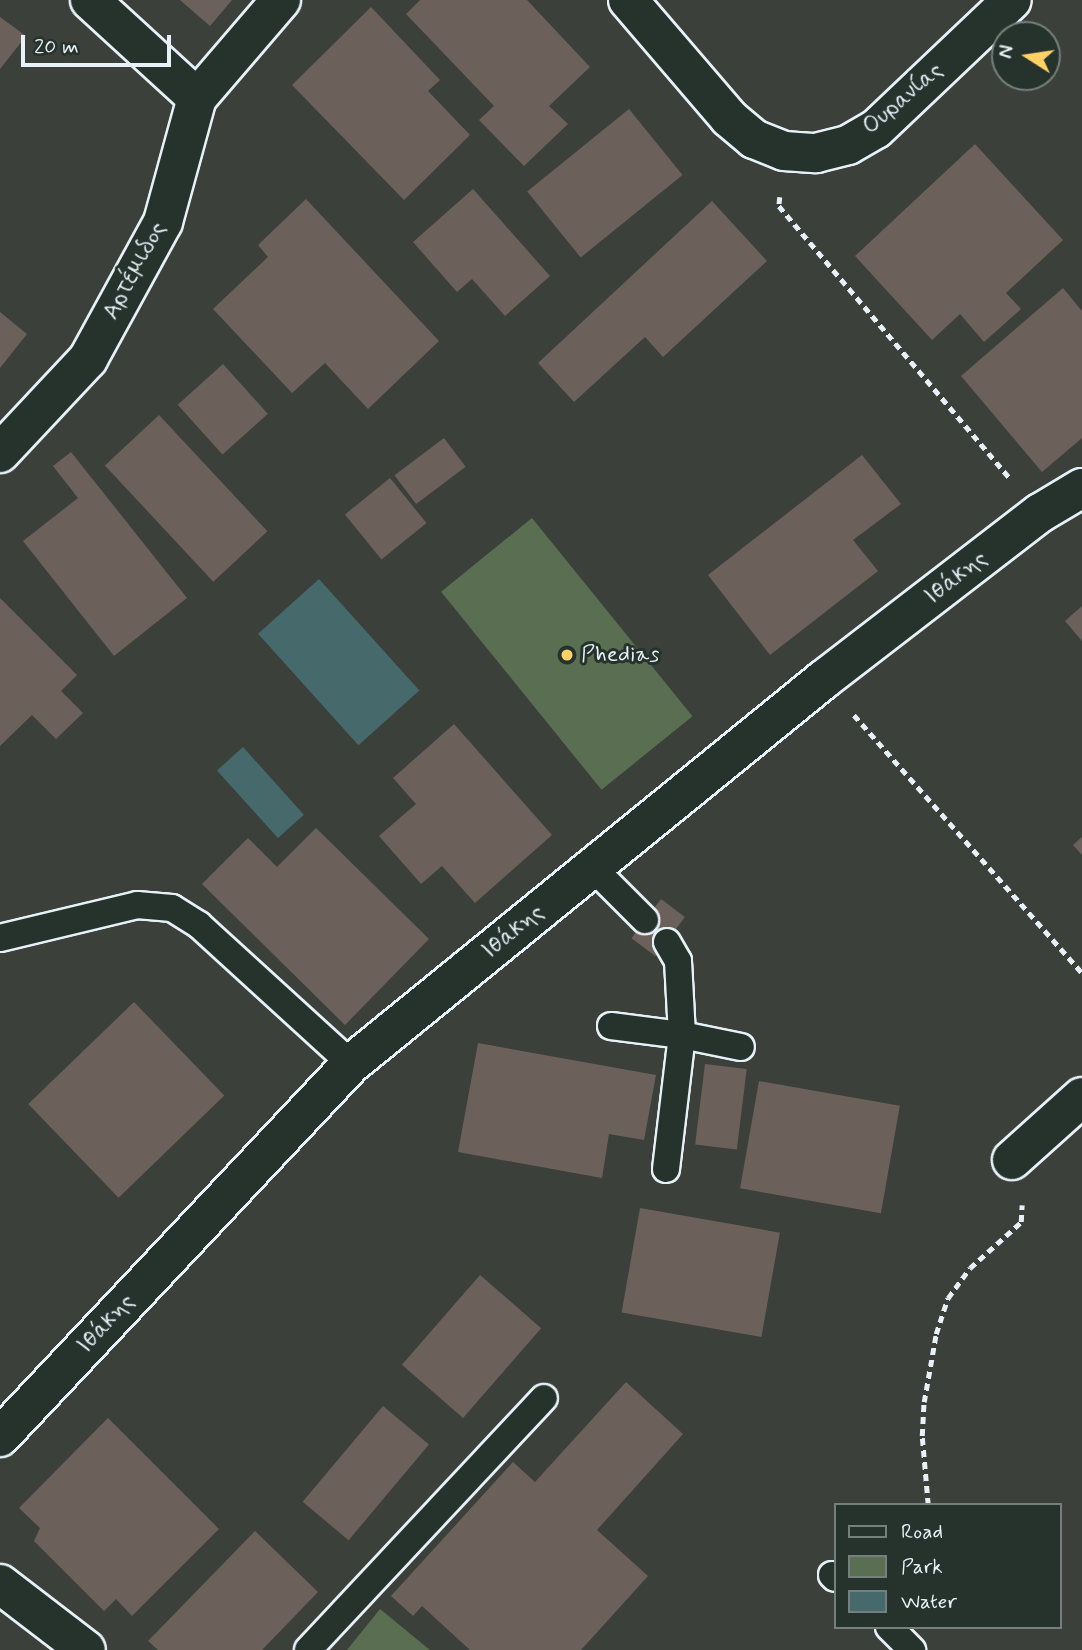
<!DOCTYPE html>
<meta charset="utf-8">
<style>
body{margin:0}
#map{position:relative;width:1082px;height:1650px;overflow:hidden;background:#3b403a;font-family:Mynerve,sans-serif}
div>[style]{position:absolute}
.green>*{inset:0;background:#5a6f52;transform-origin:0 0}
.water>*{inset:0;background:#46696c;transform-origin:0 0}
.building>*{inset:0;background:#6c605a;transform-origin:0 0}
.path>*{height:4.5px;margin-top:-2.25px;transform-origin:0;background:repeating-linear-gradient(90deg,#e8f1f8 0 7px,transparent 0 12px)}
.roads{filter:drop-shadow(2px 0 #e8f1f8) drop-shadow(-2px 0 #e8f1f8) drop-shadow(0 2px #e8f1f8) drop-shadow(0 -2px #e8f1f8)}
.lane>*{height:26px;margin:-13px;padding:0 13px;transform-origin:13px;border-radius:13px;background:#26332d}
.street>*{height:38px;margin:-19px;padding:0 19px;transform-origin:19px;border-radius:19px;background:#26332d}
.dots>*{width:19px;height:19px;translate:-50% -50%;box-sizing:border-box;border:4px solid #26332d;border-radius:50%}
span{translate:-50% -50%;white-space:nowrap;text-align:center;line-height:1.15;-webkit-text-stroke:6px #26332d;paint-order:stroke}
.street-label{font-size:23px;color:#e8f1f8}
.poi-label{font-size:23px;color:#e8f1f8}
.left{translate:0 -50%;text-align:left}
.legend{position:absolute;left:834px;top:1503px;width:228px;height:126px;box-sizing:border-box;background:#26332d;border:2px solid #747f7e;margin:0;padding:9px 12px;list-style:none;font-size:21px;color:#e8f1f8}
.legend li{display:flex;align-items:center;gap:14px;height:35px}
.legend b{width:35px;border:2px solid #747f7e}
.north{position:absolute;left:991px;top:21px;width:70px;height:70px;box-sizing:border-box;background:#26332d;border:2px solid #747f7e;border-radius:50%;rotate:282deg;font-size:19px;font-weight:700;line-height:28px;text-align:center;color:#e8f1f8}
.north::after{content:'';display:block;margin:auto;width:24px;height:32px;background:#ffd166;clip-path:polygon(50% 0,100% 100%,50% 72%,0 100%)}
.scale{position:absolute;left:21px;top:35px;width:150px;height:32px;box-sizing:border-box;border:4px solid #e8f1f8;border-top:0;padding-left:9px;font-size:21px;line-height:24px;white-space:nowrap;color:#e8f1f8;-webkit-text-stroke:5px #26332d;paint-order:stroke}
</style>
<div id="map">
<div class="green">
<div style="left:532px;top:518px;width:255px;height:117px;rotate:51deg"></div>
<div style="clip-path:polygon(380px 1609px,430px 1650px,347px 1650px)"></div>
</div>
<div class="water">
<div style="left:319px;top:579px;width:150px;height:82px;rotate:48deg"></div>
<div style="left:243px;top:747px;width:91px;height:35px;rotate:48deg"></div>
</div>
<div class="building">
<div style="clip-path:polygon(180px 0,232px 0,210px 26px)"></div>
<div style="clip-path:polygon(420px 0,527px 0,590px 67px,549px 106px,568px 124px,524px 166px,479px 120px,494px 106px,406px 14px)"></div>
<div style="clip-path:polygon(371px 7px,440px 80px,428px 91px,470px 135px,404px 200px,292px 85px)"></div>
<div style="clip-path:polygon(0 17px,26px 36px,0 69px)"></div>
<div style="left:629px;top:109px;width:85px;height:131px;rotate:51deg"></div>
<div style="clip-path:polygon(975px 144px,1063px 240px,1006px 293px,1021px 309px,984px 342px,960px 314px,932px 340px,855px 256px)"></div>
<div style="clip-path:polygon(473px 189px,550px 276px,505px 316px,472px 279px,457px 292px,413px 242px)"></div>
<div style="clip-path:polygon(306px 199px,439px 341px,368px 409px,325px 363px,292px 393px,213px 309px,268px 257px,258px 245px)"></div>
<div style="clip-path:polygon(712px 201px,767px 261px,663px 357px,645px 337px,574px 402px,538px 363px)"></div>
<div style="clip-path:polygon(1063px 288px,1082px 311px,1082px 438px,1042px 472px,961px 376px)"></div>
<div style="clip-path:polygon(0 312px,27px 334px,0 368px)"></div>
<div style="left:223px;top:364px;width:67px;height:61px;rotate:48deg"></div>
<div style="left:159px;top:415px;width:159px;height:74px;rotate:47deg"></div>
<div style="left:444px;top:438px;width:36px;height:62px;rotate:53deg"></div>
<div style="clip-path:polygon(71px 452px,187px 598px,114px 656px,23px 541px,78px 498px,53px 466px)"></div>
<div style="clip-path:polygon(862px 455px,901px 504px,853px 540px,878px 571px,770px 655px,708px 575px)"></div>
<div style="left:390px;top:478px;width:58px;height:58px;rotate:51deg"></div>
<div style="clip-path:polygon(0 598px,77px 675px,61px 691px,83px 713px,56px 739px,32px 715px,0 746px)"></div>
<div style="clip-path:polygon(1082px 606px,1082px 641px,1065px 621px)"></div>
<div style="clip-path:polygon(454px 724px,552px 835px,475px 903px,442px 866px,421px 884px,379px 836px,416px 804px,393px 778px)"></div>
<div style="clip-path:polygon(316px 828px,429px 939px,345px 1025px,202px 884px,248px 838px,277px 867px)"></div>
<div style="clip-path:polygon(1082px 837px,1082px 855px,1073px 845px)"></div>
<div style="left:661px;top:899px;width:30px;height:49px;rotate:37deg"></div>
<div style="left:134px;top:1002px;width:130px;height:147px;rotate:46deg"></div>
<div style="clip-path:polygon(478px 1043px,656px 1075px,644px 1140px,609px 1134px,602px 1178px,458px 1152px)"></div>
<div style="left:705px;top:1064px;width:42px;height:81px;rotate:7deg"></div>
<div style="left:759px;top:1081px;width:143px;height:109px;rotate:10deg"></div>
<div style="left:640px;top:1208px;width:142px;height:106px;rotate:10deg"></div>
<div style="left:480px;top:1275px;width:81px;height:119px;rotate:41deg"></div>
<div style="clip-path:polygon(626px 1382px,683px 1434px,597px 1530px,648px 1576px,581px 1650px,470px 1650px,422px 1606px,413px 1616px,391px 1596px,513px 1462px,535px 1482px)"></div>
<div style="left:383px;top:1406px;width:60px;height:125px;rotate:40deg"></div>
<div style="clip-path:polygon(108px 1418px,219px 1529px,132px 1616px,116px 1599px,104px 1611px,34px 1541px,40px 1528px,19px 1508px)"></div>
<div style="clip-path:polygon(255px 1531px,318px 1592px,262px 1650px,158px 1650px,148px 1641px)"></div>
</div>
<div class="path">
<div style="left:780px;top:197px;width:9px;rotate:96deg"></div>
<div style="left:779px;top:206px;width:357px;rotate:49.7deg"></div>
<div style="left:854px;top:715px;width:344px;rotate:48.5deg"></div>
<div style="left:928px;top:1505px;width:69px;rotate:-95deg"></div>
<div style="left:922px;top:1436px;width:34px;rotate:-87deg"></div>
<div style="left:924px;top:1402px;width:69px;rotate:-80deg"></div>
<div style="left:936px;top:1334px;width:38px;rotate:-72deg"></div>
<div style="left:948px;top:1298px;width:37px;rotate:-54deg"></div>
<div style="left:970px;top:1268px;width:69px;rotate:-42deg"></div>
<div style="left:1021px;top:1222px;width:17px;rotate:-87deg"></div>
</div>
<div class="roads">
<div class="lane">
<div style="left:592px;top:867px;width:75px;rotate:45deg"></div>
<div style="left:0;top:938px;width:141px;rotate:-13.5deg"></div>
<div style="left:137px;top:905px;width:35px;rotate:5deg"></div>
<div style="left:172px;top:908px;width:32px;rotate:32deg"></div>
<div style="left:199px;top:925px;width:206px;rotate:42.4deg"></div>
<div style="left:611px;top:1026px;width:72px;rotate:7.2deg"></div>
<div style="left:682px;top:1035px;width:60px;rotate:11.5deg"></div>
<div style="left:666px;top:1169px;width:135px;rotate:-83.2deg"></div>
<div style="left:682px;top:1035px;width:74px;rotate:-93.1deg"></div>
<div style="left:678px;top:961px;width:22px;rotate:-120deg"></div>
<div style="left:832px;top:1575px;width:4px;rotate:45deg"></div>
<div style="left:889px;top:1627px;width:33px;rotate:45deg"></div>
<div style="left:308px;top:1650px;width:345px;rotate:-46.9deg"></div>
</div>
<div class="street">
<div style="left:90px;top:0;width:145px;rotate:42.5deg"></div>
<div style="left:628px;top:0;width:155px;rotate:49.4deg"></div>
<div style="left:729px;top:118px;width:33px;rotate:40deg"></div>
<div style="left:754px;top:139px;width:32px;rotate:22deg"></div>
<div style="left:784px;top:151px;width:32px;rotate:4deg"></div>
<div style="left:816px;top:153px;width:33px;rotate:-14deg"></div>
<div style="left:848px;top:145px;width:32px;rotate:-30deg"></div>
<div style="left:876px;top:129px;width:187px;rotate:-43.5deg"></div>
<div style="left:0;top:453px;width:129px;rotate:-46.9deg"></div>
<div style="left:88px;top:359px;width:156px;rotate:-61.3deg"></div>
<div style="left:163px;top:222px;width:129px;rotate:-74.7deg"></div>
<div style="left:197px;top:98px;width:129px;rotate:-49.4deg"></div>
<div style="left:1012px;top:1160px;width:94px;rotate:-42deg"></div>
<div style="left:0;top:1437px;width:512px;rotate:-46.74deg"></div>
<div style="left:351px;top:1064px;width:608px;rotate:-39.13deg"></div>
<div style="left:823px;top:680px;width:274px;rotate:-37.6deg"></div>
<div style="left:1040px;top:513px;width:49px;rotate:-30.8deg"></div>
<div style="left:0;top:1584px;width:108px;rotate:37.5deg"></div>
</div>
</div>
<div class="dots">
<div style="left:567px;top:655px;background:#ffd166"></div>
</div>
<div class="street-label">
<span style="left:903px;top:99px;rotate:-41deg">Ουρανίας</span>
<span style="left:135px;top:271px;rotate:-62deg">Αρτέμιδος</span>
<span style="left:956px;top:578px;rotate:-38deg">Ιθάκης</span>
<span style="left:513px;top:932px;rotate:-39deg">Ιθάκης</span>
<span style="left:106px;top:1324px;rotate:-47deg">Ιθάκης</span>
</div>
<div class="poi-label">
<span class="left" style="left:581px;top:655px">Phedias</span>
</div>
<ul class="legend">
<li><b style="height:9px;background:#26332d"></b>Road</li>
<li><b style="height:19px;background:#5a6f52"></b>Park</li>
<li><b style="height:19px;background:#46696c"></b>Water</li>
</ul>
<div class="north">N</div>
<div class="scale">20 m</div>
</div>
